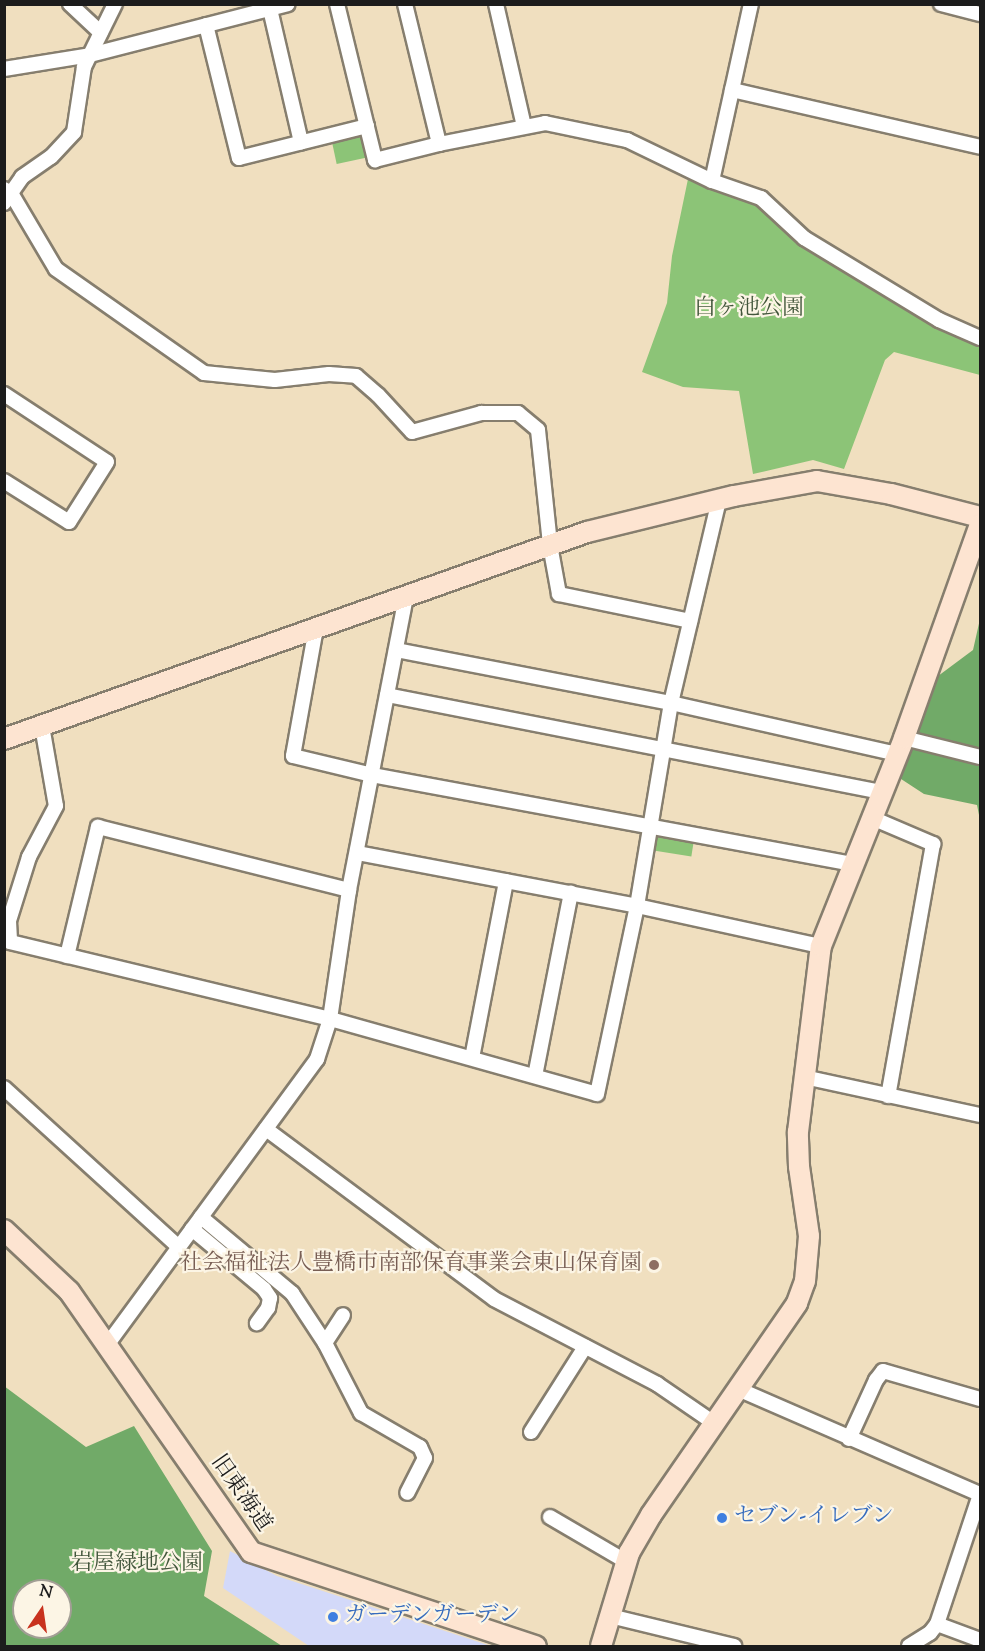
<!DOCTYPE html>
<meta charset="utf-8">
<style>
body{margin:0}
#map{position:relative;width:985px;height:1651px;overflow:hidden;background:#f0dfbf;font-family:"Sorts Mill Goudy","Noto Serif JP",serif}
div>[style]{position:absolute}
.built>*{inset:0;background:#d3d9f9}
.green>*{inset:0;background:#8cc477;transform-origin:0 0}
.forest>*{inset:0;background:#71aa68}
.roads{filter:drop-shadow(2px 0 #867e6e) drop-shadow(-2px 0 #867e6e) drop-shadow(0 2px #867e6e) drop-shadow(0 -2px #867e6e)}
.street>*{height:14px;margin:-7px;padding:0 7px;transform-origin:7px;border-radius:7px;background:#fff}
.secondary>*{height:20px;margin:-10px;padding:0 10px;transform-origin:10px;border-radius:10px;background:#fde4d1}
.dots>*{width:16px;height:16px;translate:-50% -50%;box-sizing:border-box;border:3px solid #fcf5e5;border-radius:50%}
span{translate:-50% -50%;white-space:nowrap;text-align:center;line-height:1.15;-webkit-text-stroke:4.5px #fcf5e5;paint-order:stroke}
.park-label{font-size:22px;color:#43573c}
.education-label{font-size:22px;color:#785e54}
.right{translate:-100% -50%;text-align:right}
.street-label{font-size:22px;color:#1c1c1c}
.shop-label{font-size:22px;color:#366cbe}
.left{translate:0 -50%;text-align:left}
.frame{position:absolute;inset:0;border:6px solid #1c1c1c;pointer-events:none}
.north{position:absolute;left:12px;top:1579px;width:60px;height:60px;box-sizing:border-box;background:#fcf5e5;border:2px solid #a29e95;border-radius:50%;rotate:13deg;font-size:16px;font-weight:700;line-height:24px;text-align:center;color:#1c1c1c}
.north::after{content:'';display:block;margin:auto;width:21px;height:27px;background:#c8321e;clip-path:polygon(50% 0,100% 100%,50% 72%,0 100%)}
</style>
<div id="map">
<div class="built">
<div style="clip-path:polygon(230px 1551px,277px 1576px,491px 1646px,309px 1646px,223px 1588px)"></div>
</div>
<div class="green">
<div style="left:362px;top:134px;width:24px;height:31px;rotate:78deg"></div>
<div style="clip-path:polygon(688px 179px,759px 206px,797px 244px,922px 320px,980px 347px,980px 375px,894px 352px,885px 360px,844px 469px,813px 460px,753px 474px,739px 391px,683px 387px,642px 372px,667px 303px,672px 256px)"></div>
<div style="left:652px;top:830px;width:43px;height:20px;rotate:9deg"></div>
</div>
<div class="forest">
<div style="clip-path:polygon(980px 619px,980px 820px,977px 805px,924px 794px,898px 777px,930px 682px,973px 650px)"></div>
<div style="clip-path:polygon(evenodd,4px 1386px,86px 1447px,134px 1426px,212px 1551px,204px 1596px,282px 1646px,5px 1646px,4px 1386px,24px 1591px,60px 1591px,60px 1627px,24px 1627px,24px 1591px)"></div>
</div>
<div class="roads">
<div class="street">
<div style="left:70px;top:4px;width:42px;rotate:43.1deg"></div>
<div style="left:337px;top:4px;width:161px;rotate:76.3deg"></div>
<div style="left:375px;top:160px;width:66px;rotate:-14deg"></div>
<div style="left:439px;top:144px;width:108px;rotate:-11.2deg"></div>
<div style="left:545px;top:123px;width:84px;rotate:11.7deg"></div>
<div style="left:627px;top:140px;width:94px;rotate:25.8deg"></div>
<div style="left:712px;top:181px;width:52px;rotate:19.1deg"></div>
<div style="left:761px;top:198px;width:59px;rotate:42.9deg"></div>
<div style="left:804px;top:238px;width:158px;rotate:31.3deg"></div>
<div style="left:939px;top:320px;width:45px;rotate:23.7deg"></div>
<div style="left:405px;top:4px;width:144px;rotate:76.3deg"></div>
<div style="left:496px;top:4px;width:125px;rotate:77.1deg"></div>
<div style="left:941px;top:4px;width:40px;rotate:14.4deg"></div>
<div style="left:270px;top:9px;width:137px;rotate:76.9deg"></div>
<div style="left:206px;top:25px;width:137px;rotate:76.1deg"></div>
<div style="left:239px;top:158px;width:132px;rotate:-14deg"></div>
<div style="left:4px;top:69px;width:87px;rotate:-9.2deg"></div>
<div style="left:90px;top:55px;width:204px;rotate:-14.4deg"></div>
<div style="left:732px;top:90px;width:254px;rotate:12.9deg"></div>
<div style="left:712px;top:181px;width:181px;rotate:-77.6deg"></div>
<div style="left:4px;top:189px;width:8px;rotate:30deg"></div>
<div style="left:11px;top:193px;width:88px;rotate:59.4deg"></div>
<div style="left:56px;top:269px;width:181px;rotate:35.1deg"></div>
<div style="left:204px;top:373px;width:71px;rotate:5.6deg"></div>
<div style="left:275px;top:380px;width:54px;rotate:-6.3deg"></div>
<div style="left:329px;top:374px;width:27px;rotate:4deg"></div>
<div style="left:356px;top:376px;width:29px;rotate:41deg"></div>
<div style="left:378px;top:395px;width:50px;rotate:47.4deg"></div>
<div style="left:412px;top:432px;width:72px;rotate:-15.4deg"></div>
<div style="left:481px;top:413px;width:37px"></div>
<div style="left:518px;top:413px;width:26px;rotate:40deg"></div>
<div style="left:538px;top:430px;width:116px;rotate:84deg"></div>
<div style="left:550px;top:545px;width:50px;rotate:79.6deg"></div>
<div style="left:559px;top:594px;width:134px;rotate:11.6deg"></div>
<div style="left:4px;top:203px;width:32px;rotate:-55deg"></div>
<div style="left:22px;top:177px;width:35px;rotate:-35deg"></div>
<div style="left:51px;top:157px;width:34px;rotate:-47deg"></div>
<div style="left:74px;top:132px;width:66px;rotate:-81.3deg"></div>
<div style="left:84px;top:67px;width:70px;rotate:-63.8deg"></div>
<div style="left:4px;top:394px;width:123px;rotate:33.4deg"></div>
<div style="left:107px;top:462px;width:71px;rotate:122.3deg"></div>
<div style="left:69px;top:522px;width:77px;rotate:-147.8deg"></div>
<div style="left:316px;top:628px;width:130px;rotate:100.2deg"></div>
<div style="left:293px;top:756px;width:81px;rotate:13.5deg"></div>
<div style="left:372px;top:775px;width:488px;rotate:10.5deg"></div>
<div style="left:396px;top:650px;width:280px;rotate:10.9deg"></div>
<div style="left:671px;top:703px;width:232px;rotate:12.7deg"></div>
<div style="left:387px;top:695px;width:503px;rotate:11.11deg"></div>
<div style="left:42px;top:726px;width:81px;rotate:80.1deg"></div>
<div style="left:56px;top:806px;width:58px;rotate:117.9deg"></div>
<div style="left:29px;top:857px;width:67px;rotate:107.4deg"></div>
<div style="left:9px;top:921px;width:21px;rotate:87deg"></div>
<div style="left:10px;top:942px;width:329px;rotate:13.5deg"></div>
<div style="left:330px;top:1019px;width:277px;rotate:15.7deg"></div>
<div style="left:597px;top:1094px;width:192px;rotate:-78deg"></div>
<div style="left:637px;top:906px;width:206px;rotate:-80.5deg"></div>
<div style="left:671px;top:703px;width:209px;rotate:-76.7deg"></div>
<div style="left:904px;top:738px;width:78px;rotate:14deg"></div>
<div style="left:870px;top:817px;width:69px;rotate:23.2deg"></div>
<div style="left:933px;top:844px;width:256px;rotate:100.1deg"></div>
<div style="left:357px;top:853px;width:285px;rotate:10.7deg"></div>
<div style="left:637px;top:906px;width:188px;rotate:12.3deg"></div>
<div style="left:67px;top:956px;width:133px;rotate:-76.5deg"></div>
<div style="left:98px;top:827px;width:259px;rotate:14.1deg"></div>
<div style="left:472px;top:1058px;width:180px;rotate:-79.1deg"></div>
<div style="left:535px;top:1076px;width:187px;rotate:-78.9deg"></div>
<div style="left:804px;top:1077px;width:180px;rotate:12.2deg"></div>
<div style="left:4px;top:1088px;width:236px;rotate:42.3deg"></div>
<div style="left:266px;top:1129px;width:284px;rotate:36.7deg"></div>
<div style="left:494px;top:1299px;width:184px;rotate:27.5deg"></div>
<div style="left:657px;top:1384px;width:69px;rotate:34.4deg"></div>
<div style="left:201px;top:1217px;width:119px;rotate:39.9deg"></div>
<div style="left:292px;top:1293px;width:60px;rotate:56.6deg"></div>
<div style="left:325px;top:1343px;width:79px;rotate:62.8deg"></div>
<div style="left:361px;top:1413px;width:68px;rotate:30deg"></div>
<div style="left:420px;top:1447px;width:12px;rotate:66deg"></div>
<div style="left:425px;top:1458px;width:39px;rotate:117deg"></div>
<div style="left:192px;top:1229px;width:94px;rotate:39.8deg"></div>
<div style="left:264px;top:1289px;width:11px;rotate:56deg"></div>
<div style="left:270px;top:1298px;width:10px;rotate:101deg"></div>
<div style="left:268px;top:1308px;width:19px;rotate:126deg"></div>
<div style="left:325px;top:1343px;width:33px;rotate:-57deg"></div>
<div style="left:107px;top:1345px;width:355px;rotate:-53.7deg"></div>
<div style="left:317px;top:1059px;width:42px;rotate:-72deg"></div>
<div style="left:330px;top:1019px;width:130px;rotate:-81.6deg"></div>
<div style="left:349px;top:890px;width:299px;rotate:-79deg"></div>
<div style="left:738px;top:1389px;width:264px;rotate:23.5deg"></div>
<div style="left:531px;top:1432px;width:101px;rotate:-57.6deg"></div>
<div style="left:849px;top:1439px;width:65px;rotate:-65.4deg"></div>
<div style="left:876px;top:1380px;width:11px;rotate:-52deg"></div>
<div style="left:883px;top:1371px;width:101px;rotate:16.1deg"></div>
<div style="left:550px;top:1517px;width:89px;rotate:30.3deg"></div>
<div style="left:610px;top:1616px;width:128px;rotate:13.6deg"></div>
<div style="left:937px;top:1624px;width:46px;rotate:20.4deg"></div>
<div style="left:909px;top:1646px;width:25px;rotate:-32deg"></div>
<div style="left:930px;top:1633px;width:11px;rotate:-52deg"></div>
<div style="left:937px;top:1624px;width:136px;rotate:-71.6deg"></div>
</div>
<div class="secondary">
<div style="left:4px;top:739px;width:619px;rotate:-19.55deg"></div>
<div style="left:587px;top:532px;width:151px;rotate:-13.8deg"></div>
<div style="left:734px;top:496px;width:84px;rotate:-10.2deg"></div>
<div style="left:817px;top:481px;width:75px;rotate:10deg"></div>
<div style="left:891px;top:494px;width:92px;rotate:14.5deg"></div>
<div style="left:4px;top:1230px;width:89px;rotate:43.2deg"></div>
<div style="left:69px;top:1291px;width:318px;rotate:55.1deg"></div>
<div style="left:251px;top:1552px;width:300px;rotate:18.3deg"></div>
<div style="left:601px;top:1646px;width:97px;rotate:-73.2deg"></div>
<div style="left:629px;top:1553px;width:44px;rotate:-59.9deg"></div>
<div style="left:651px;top:1515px;width:257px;rotate:-55.4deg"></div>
<div style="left:797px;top:1303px;width:23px;rotate:-70deg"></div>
<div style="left:805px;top:1281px;width:45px;rotate:-84.9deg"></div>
<div style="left:809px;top:1236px;width:70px;rotate:-98.2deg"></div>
<div style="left:799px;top:1167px;width:35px;rotate:-92deg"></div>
<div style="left:798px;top:1132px;width:187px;rotate:-83deg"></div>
<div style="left:821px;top:946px;width:224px;rotate:-68.2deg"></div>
<div style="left:904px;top:738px;width:226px;rotate:-70.4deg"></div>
</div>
</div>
<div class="dots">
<div style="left:654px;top:1265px;background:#8d6e63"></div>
<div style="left:722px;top:1518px;background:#3f7fe0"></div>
<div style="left:333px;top:1617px;background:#3f7fe0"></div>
</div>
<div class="park-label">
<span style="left:749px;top:310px">白ヶ池公園</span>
<span style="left:137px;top:1565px">岩屋緑地公園</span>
</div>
<div class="education-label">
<span class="right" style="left:642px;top:1265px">社会福祉法人豊橋市南部保育事業会東山保育園</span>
</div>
<div class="street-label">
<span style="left:240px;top:1494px;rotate:55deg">旧東海道</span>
</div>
<div class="shop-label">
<span class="left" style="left:734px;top:1518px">セブン-イレブン</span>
<span class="left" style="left:345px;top:1617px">ガーデンガーデン</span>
</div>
<div class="frame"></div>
<div class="north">N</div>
</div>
